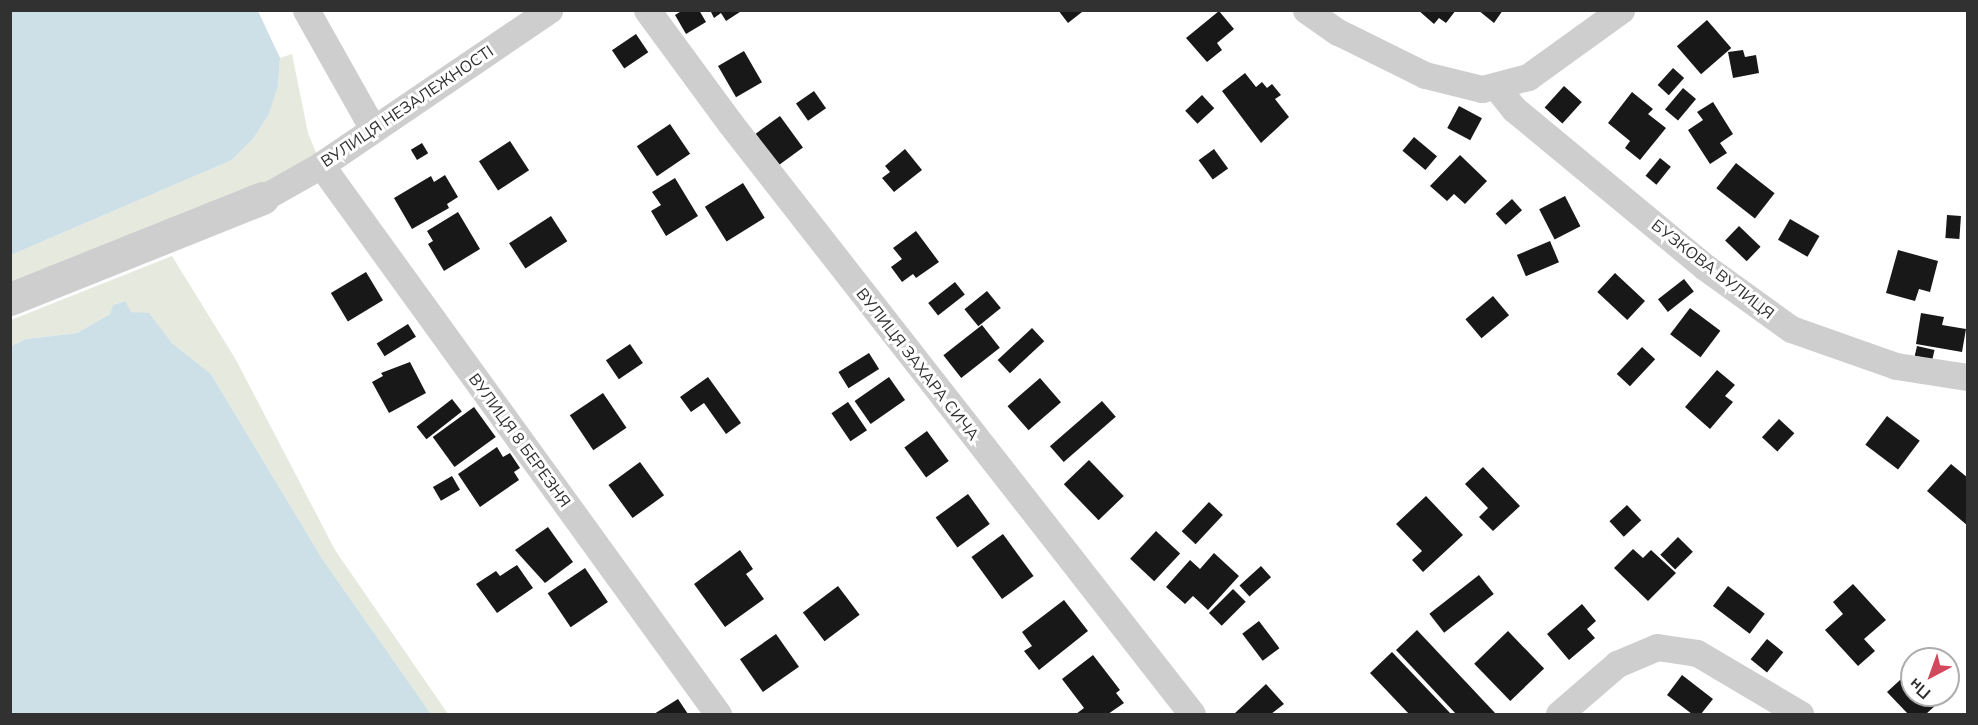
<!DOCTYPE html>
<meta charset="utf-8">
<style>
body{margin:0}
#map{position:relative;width:1978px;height:725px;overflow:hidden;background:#fff;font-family:Mulish,sans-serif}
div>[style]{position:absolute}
.green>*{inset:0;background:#e5e9de}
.water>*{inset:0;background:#cde0e7}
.building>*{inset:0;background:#181818;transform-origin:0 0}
.minor>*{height:27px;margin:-13.5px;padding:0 13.5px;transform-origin:13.5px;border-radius:13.5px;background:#cecece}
.tertiary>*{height:33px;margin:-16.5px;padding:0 16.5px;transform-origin:16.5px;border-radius:16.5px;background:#cecece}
span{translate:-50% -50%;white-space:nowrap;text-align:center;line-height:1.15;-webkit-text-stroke:6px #fff;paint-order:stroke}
.street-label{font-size:16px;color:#313131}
.frame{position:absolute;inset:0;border:12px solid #313131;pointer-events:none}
.north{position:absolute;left:1900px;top:647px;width:60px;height:60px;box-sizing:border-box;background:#fff;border:2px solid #adadad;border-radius:50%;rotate:221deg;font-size:16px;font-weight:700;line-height:24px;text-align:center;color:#313131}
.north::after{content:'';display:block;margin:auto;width:21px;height:27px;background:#d2495e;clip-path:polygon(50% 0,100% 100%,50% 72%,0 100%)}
</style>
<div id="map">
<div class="green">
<div style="clip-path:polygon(292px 54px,308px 133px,321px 165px,11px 299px,11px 255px,232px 160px,253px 139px,269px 114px,278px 86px,280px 58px)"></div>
<div style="clip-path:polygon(172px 256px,236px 360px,335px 550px,448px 714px,431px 714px,323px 560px,211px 374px,172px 343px,149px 314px,131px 312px,124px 301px,113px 305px,110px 314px,77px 333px,26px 339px,11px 346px,11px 320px)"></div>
</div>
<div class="water">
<div style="clip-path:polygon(11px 10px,258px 11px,280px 58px,278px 86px,269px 114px,253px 139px,232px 160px,11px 255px)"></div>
<div style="clip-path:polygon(125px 301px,131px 312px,149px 313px,172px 343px,211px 374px,323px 560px,431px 714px,11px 714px,11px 346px,26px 339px,77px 333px,110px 314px,113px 305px)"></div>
</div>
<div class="building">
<div style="clip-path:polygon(683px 10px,699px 10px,706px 22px,686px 34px,675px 15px)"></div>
<div style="clip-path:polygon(710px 10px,743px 10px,726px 21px,721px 13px,714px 18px)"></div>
<div style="clip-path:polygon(1058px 10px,1081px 10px,1082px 12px,1068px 23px)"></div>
<div style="clip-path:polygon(1418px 10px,1456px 10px,1446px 23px,1439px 18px,1434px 24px)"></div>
<div style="clip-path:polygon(1478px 10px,1503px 10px,1494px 23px)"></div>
<div style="clip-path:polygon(1219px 11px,1234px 29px,1217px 43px,1222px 50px,1207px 62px,1186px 38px)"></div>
<div style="left:1707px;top:20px;width:37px;height:40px;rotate:49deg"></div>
<div style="left:636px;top:34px;width:22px;height:29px;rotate:56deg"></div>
<div style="clip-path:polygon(1743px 50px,1745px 57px,1756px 55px,1759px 73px,1733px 78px,1728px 52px)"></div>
<div style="left:744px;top:51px;width:36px;height:30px;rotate:60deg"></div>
<div style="left:1673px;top:68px;width:15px;height:23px;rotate:42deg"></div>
<div style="clip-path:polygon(1245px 73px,1256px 87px,1262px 82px,1267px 88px,1272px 84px,1281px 95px,1275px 99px,1289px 117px,1261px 143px,1222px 91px)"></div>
<div style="left:1564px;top:86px;width:24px;height:29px;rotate:42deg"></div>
<div style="left:1683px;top:88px;width:17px;height:28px;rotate:40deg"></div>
<div style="left:814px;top:91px;width:21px;height:22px;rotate:55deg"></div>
<div style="clip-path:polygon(1632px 92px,1653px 109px,1648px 114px,1666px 128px,1640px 160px,1625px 148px,1630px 141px,1608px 123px)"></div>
<div style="left:1202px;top:95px;width:18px;height:23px;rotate:47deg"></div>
<div style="clip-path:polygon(1713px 102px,1733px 134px,1720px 143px,1727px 153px,1710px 164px,1688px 130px,1703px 120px,1697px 112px)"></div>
<div style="left:1459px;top:106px;width:26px;height:25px;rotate:28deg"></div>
<div style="left:780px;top:116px;width:39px;height:30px;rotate:54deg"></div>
<div style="left:670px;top:124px;width:36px;height:40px;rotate:56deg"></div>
<div style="left:1414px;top:137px;width:30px;height:18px;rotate:40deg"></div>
<div style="left:510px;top:141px;width:35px;height:37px;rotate:57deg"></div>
<div style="left:422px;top:143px;width:12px;height:13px;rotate:59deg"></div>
<div style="clip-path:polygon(905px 149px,922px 170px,894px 192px,882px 178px,890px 172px,885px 166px)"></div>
<div style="left:1214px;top:149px;width:24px;height:19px;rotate:54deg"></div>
<div style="clip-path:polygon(1460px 155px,1487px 181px,1465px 204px,1454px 194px,1447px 201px,1430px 186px)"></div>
<div style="left:1660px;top:158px;width:14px;height:23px;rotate:39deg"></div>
<div style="left:1736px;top:163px;width:49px;height:32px;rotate:38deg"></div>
<div style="clip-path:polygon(445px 175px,458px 197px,447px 204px,449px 208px,412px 229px,394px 198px,431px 176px,434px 182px)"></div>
<div style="clip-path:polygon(675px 178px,698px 216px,666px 236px,651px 211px,661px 205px,652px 192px)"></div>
<div style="left:743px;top:183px;width:41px;height:45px;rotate:58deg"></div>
<div style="left:1565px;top:196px;width:34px;height:29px;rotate:63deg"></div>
<div style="left:1512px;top:199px;width:15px;height:22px;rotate:48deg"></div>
<div style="clip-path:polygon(458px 212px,480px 249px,444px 271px,428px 244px,433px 241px,427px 231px)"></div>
<div style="left:1947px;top:215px;width:14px;height:23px;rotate:4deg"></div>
<div style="left:551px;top:216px;width:30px;height:50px;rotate:57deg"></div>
<div style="left:1790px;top:219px;width:34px;height:24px;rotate:30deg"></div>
<div style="left:1739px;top:226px;width:30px;height:20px;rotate:44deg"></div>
<div style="clip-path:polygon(916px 231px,939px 262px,916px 278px,913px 274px,902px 282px,891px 267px,902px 259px,893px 248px)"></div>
<div style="left:1550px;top:241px;width:23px;height:36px;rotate:67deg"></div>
<div style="clip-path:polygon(1898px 250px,1938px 261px,1930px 292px,1919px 289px,1915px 301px,1886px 293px)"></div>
<div style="left:366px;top:272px;width:33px;height:41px;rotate:59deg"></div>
<div style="left:1615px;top:273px;width:41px;height:26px;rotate:43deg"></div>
<div style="left:1684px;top:279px;width:16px;height:33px;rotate:52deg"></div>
<div style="left:955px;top:282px;width:16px;height:34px;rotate:52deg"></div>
<div style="left:987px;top:291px;width:22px;height:29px;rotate:51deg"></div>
<div style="left:1493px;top:296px;width:25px;height:36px;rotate:50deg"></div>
<div style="left:1690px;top:308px;width:38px;height:33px;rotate:37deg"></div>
<div style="clip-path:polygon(1921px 313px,1944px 317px,1942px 325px,1966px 329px,1962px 352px,1916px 344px)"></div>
<div style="left:408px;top:324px;width:15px;height:37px;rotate:58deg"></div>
<div style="left:982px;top:325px;width:29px;height:49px;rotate:52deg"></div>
<div style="left:1032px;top:328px;width:18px;height:47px;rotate:47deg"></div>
<div style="left:630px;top:344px;width:23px;height:29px;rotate:56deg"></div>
<div style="left:1917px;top:346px;width:18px;height:10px;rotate:13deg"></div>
<div style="left:1642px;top:347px;width:18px;height:37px;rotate:43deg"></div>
<div style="left:869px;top:353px;width:19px;height:36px;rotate:58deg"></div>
<div style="clip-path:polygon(410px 362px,426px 393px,389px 413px,372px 382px,383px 376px,381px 373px)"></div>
<div style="clip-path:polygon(1717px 370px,1735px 385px,1725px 396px,1733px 402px,1710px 429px,1685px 407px)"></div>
<div style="clip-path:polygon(708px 377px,741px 423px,726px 434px,704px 403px,691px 412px,680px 397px)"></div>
<div style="left:889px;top:377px;width:28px;height:42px;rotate:55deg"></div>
<div style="left:1040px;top:378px;width:32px;height:43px;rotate:49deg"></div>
<div style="left:603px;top:393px;width:42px;height:40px;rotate:56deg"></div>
<div style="left:452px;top:399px;width:16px;height:45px;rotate:52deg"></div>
<div style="left:1102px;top:401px;width:21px;height:69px;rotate:49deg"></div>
<div style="left:848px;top:402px;width:34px;height:20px;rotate:56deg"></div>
<div style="left:474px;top:407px;width:37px;height:51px;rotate:54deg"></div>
<div style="left:1887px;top:416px;width:41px;height:36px;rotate:37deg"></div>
<div style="left:1779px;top:419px;width:21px;height:25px;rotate:43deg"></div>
<div style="left:927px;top:431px;width:37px;height:28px;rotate:54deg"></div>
<div style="clip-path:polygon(497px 447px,503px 457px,510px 453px,520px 468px,514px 472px,519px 480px,480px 507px,458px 474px)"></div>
<div style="left:1089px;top:460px;width:50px;height:35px;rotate:46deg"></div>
<div style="left:640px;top:462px;width:41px;height:39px;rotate:54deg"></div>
<div style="clip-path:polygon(1951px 464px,1968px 478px,1968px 526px,1927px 491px)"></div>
<div style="clip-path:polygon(1483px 467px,1520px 506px,1493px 531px,1479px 517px,1488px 508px,1465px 484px)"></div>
<div style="left:452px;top:476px;width:16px;height:22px;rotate:60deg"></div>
<div style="left:968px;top:494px;width:37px;height:40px;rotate:54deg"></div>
<div style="clip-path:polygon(1426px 496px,1463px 535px,1423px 572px,1412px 560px,1422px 551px,1396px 524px)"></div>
<div style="left:1209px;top:502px;width:19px;height:40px;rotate:43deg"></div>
<div style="left:1627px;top:505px;width:21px;height:24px;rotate:47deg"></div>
<div style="clip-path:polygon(548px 527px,573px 562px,545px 583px,515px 550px)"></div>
<div style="left:1156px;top:531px;width:33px;height:38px;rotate:43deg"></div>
<div style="left:1003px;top:534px;width:52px;height:39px;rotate:54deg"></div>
<div style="left:1678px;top:537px;width:21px;height:25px;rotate:45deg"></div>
<div style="clip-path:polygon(1633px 549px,1643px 558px,1651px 550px,1676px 573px,1648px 601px,1614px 568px)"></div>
<div style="clip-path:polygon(740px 550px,753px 569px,746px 574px,764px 599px,725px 627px,694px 584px)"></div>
<div style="clip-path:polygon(1214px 553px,1239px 576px,1208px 610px,1193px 596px,1185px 604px,1166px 587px,1190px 560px,1200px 569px)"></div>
<div style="clip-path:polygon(517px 565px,533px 588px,497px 613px,476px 584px,496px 571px,500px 576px)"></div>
<div style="left:1261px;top:566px;width:15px;height:29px;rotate:48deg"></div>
<div style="left:585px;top:568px;width:41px;height:45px;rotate:56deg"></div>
<div style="left:1479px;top:575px;width:24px;height:63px;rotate:52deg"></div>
<div style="clip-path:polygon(1853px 584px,1886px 620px,1864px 639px,1875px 651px,1858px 666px,1825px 630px,1843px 614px,1833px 602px)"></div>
<div style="left:838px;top:586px;width:36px;height:44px;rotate:53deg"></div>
<div style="left:1728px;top:586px;width:46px;height:25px;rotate:37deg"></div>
<div style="left:1233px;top:589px;width:18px;height:34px;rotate:45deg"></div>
<div style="clip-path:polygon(1064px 600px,1088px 631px,1039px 670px,1024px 651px,1032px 646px,1022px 632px)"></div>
<div style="clip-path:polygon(1582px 604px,1596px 621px,1587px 629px,1595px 638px,1569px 660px,1547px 634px)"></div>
<div style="left:1259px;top:621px;width:34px;height:21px;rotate:53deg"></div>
<div style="clip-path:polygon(1417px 630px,1496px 714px,1456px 714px,1396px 650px)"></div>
<div style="left:1508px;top:631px;width:52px;height:47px;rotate:46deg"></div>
<div style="left:776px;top:634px;width:40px;height:44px;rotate:55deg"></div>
<div style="left:1767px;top:639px;width:21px;height:26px;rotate:39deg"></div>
<div style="clip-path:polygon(1392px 652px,1451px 714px,1409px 714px,1370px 673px)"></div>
<div style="clip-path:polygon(1093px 655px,1120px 690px,1116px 693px,1124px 703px,1108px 714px,1076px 714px,1084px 708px,1062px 679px)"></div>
<div style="clip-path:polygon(1912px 669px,1912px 695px,1947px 695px,1926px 714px,1908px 714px,1887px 692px)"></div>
<div style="clip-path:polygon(1682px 675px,1713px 699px,1701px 714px,1692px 714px,1667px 695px)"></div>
<div style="clip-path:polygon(1266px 684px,1284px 704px,1271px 714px,1234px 714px)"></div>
<div style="clip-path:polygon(678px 699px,688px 714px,654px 714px)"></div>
</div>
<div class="minor">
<div style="left:306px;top:10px;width:137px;rotate:60.6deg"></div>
<div style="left:647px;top:10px;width:140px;rotate:53.7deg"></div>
<div style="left:730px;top:123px;width:750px;rotate:51.98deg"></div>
<div style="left:1306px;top:10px;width:39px;rotate:35deg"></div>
<div style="left:1338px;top:32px;width:97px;rotate:26.3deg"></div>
<div style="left:1425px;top:75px;width:59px;rotate:13.8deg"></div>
<div style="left:1482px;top:89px;width:48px;rotate:-14.6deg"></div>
<div style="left:1528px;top:77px;width:115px;rotate:-35.8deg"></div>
<div style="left:1497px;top:88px;width:27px;rotate:51deg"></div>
<div style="left:1514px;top:109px;width:248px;rotate:39.6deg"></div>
<div style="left:1705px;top:267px;width:106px;rotate:35.8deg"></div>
<div style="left:1791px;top:329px;width:111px;rotate:19.4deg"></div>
<div style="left:1896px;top:366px;width:73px;rotate:8.7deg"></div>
<div style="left:321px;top:165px;width:678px;rotate:54.13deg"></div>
<div style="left:263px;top:198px;width:67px;rotate:-29.6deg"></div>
<div style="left:321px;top:165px;width:276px;rotate:-34.2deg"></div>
<div style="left:1559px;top:714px;width:77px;rotate:-40.8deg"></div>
<div style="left:1617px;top:664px;width:43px;rotate:-23deg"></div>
<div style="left:1657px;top:647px;width:40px;rotate:8.5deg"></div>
<div style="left:1697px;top:653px;width:120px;rotate:30.6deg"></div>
</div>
<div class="tertiary">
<div style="left:10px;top:299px;width:272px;rotate:-21.8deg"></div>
</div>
<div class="street-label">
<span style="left:407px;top:106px;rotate:-34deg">ВУЛИЦЯ НЕЗАЛЕЖНОСТІ</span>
<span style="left:1713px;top:269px;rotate:38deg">БУЗКОВА ВУЛИЦЯ</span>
<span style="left:918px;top:364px;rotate:52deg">ВУЛИЦЯ ЗАХАРА СИЧА</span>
<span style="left:520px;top:440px;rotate:54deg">ВУЛИЦЯ 8 БЕРЕЗНЯ</span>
</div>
<div class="frame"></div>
<div class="north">Пн</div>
</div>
